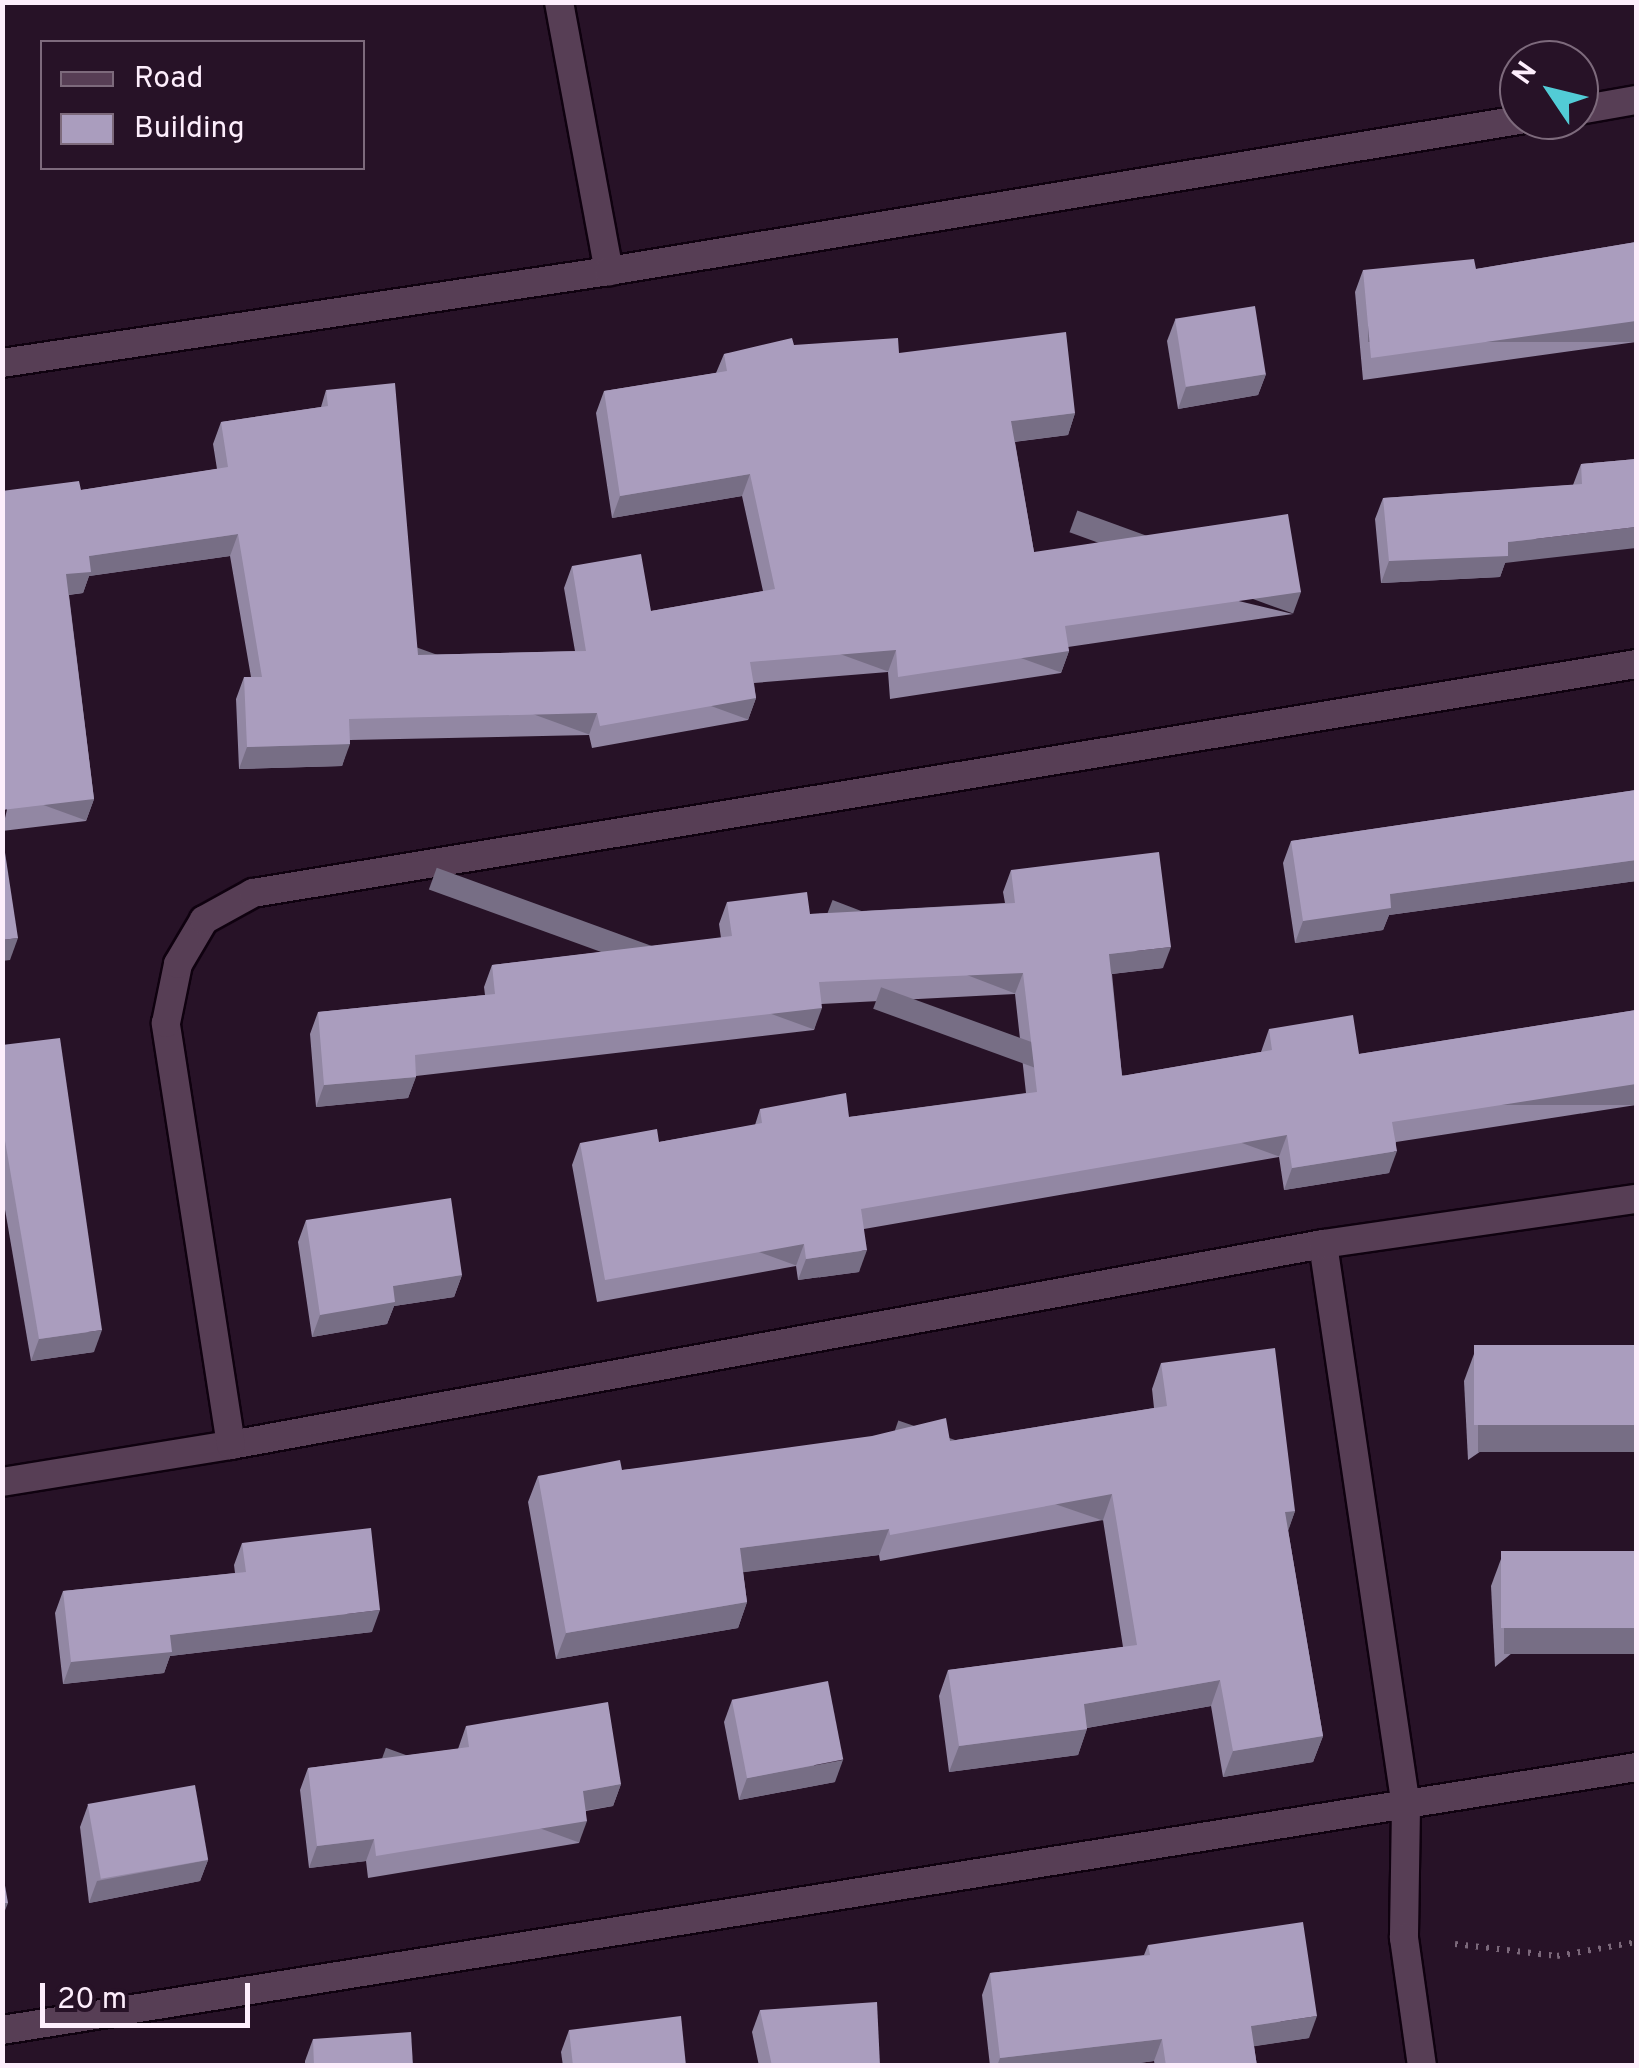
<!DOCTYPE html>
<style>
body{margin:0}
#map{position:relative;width:1639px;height:2068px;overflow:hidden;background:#271227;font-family:Overpass,sans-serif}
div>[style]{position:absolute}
.path>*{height:6px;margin-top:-3px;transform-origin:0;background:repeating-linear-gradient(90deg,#7b687a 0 2.5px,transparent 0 10.5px)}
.roads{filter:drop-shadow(2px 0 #0f010f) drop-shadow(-2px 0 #0f010f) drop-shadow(0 2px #0f010f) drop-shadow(0 -2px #0f010f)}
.minor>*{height:28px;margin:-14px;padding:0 14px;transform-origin:14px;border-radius:14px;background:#573e55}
.tertiary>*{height:28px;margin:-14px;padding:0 14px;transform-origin:14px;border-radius:14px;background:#573e55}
.wall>*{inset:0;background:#9287a3}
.shaded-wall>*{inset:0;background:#776e85;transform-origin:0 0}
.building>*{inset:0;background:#aa9dbe;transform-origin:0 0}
span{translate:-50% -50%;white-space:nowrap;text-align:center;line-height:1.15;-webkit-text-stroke:10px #271227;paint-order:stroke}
.frame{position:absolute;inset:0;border:5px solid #fdeefc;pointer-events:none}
.legend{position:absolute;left:40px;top:40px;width:325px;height:130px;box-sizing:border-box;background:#271227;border:2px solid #7d6a7c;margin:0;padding:12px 18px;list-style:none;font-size:30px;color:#fdeefc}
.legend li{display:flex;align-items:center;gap:20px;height:50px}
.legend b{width:50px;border:2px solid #7d6a7c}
.north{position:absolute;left:1499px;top:40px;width:100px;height:100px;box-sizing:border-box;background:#271227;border:2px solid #7d6a7c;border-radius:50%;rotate:305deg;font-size:28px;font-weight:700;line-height:40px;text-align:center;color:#fdeefc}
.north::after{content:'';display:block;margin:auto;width:35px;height:45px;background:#52ccd6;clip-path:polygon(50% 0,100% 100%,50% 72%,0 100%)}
.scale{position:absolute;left:40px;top:1983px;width:210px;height:45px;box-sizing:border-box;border:5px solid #fdeefc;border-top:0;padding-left:12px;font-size:30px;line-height:35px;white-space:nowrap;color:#fdeefc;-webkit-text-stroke:8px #271227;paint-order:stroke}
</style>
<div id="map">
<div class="path">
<div style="left:1455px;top:1944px;width:103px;rotate:6.7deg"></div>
<div style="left:1557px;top:1956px;width:80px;rotate:-10deg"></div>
</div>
<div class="roads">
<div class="minor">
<div style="left:559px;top:2px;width:274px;rotate:79.5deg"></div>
<div style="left:1323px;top:1244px;width:569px;rotate:81.61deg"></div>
<div style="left:1406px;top:1807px;width:131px;rotate:90.9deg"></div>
<div style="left:1404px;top:1938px;width:129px;rotate:82deg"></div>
<div style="left:231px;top:1445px;width:1110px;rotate:-10.43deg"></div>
<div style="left:1323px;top:1244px;width:316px;rotate:-8.2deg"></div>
<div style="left:2px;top:1482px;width:232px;rotate:-9.2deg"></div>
<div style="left:231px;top:1445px;width:427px;rotate:-98.8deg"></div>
<div style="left:166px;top:1023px;width:60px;rotate:-78.5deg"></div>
<div style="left:178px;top:964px;width:51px;rotate:-59.4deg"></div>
<div style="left:204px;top:920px;width:56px;rotate:-28.9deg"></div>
<div style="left:253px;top:893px;width:1402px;rotate:-9.4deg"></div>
<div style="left:2px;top:2030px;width:1655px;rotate:-9.14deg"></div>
</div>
<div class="tertiary">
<div style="left:1579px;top:110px;width:58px;rotate:-10deg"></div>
<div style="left:2px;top:363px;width:614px;rotate:-8.62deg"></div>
<div style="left:609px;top:271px;width:922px;rotate:-9.42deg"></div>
</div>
</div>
<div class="wall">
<div style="clip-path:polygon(1636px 242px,1636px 342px,1363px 380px,1355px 292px,1363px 270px,1476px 269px)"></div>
<div style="clip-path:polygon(1175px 320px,1266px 374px,1258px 395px,1178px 409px,1167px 341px)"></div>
<div style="clip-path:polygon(794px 345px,899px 353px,1075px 413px,1068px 435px,1015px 442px,1034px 552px,1293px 614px,1068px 647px,1069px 651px,1061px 673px,890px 699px,888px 672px,754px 683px,756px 698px,748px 720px,592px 748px,589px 735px,350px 740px,342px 766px,239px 769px,236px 699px,244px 677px,251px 677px,230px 556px,89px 576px,83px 593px,69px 595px,94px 799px,86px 821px,2px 831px,81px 490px,217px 469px,213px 444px,221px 422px,321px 407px,326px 390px,418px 655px,575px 651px,564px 588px,572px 566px,651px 611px,763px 591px,742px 496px,612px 518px,596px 413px,604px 391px,716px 373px,724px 354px)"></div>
<div style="clip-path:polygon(1636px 459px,1505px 563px,1500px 577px,1381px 583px,1375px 519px,1383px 498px,1573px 485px,1581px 464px)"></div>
<div style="clip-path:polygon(1636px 790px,1636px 881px,1389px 915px,1383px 930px,1295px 943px,1283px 863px,1291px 841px)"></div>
<div style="clip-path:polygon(1011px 870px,1163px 968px,1112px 974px,1122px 1076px,1261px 1052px,1269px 1029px,1359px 1054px,1636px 1010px,1636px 1105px,1396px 1142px,1389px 1173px,1284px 1190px,1279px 1157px,864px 1229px,859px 1272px,798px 1280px,796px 1266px,597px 1302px,572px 1165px,580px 1143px,659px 1142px,755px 1125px,760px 1109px,849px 1117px,1026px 1093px,1015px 994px,821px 1004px,814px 1030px,416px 1076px,408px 1098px,316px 1107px,310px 1034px,318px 1012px,485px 995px,484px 987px,492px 965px,721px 938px,719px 924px,727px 902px,810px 914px,1005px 903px,1003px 892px)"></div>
<div style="clip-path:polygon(2px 1045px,94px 1352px,31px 1361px,2px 1192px)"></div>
<div style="clip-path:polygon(306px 1220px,462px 1275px,454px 1297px,394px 1306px,387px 1324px,312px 1337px,298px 1242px)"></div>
<div style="clip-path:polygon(1636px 1345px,1468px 1460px,1464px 1381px,1474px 1354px)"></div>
<div style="clip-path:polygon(1161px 1363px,1295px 1511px,1288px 1530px,1323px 1736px,1313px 1762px,1223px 1777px,1211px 1706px,1087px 1728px,1078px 1755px,949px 1772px,939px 1696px,948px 1670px,1123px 1647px,1103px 1520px,880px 1561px,879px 1555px,743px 1572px,747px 1602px,738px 1628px,556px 1659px,528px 1502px,538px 1476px,622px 1470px,950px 1441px,1154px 1408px,1152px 1389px)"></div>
<div style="clip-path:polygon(242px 1543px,372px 1632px,170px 1656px,164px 1673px,63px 1684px,55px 1613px,63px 1591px,235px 1573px,234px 1565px)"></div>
<div style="clip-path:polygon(1636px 1551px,1495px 1667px,1491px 1586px,1501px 1559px)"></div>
<div style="clip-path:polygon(732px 1700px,835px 1782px,739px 1800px,724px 1722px)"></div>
<div style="clip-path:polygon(466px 1726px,621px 1784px,613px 1806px,586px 1811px,579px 1843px,368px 1878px,366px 1861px,309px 1868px,300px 1790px,308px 1768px,458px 1749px)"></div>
<div style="clip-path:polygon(88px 1805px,208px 1860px,200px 1881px,89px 1903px,80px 1827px)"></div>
<div style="clip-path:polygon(1148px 1945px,1309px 2038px,1254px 2046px,1257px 2066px,1155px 2066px,1154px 2061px,1117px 2066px,990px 2066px,982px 1995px,990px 1973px,1144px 1955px)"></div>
<div style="clip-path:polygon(760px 2010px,880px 2066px,759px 2066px,752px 2032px)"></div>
<div style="clip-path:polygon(569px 2030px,686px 2066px,563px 2066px,561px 2052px)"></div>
<div style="clip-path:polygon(313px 2039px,413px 2066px,305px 2066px,305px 2061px)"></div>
</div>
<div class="shaded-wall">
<div style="left:1636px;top:321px;width:21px;height:268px;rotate:90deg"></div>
<div style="clip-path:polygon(1266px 374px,1258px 395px,1178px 409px,1186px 387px)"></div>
<div style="clip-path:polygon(1075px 413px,1068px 435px,1003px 443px,1011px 421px)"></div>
<div style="clip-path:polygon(750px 474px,742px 496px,612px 518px,620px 496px)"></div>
<div style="clip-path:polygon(1636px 527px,1636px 548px,1505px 563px,1500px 577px,1381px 583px,1389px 561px,1508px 542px)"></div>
<div style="clip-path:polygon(238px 534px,230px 556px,89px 576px,83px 593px,58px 596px,66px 574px,89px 556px)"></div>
<div style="left:1301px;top:592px;width:23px;height:238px;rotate:110deg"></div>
<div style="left:896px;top:650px;width:23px;height:146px;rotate:110deg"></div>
<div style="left:1069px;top:651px;width:23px;height:173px;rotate:110deg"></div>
<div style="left:756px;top:698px;width:23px;height:158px;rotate:110deg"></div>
<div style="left:597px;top:713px;width:23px;height:248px;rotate:110deg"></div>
<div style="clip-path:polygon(350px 744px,342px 766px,239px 769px,247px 747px)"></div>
<div style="left:94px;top:799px;width:23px;height:93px;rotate:110deg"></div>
<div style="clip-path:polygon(1636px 860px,1636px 881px,1389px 915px,1383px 930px,1295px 943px,1303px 921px,1390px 894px)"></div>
<div style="clip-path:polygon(18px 938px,10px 960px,2px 961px,2px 940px)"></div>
<div style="clip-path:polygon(1171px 947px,1163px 968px,1102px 975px,1109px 954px)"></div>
<div style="left:1023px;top:973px;width:22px;height:204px;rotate:111deg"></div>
<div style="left:822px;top:1008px;width:23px;height:410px;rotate:110deg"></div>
<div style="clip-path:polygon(416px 1077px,408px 1098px,316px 1107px,324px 1085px)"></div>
<div style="left:1636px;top:1084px;width:21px;height:247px;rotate:90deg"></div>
<div style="left:1287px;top:1135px;width:23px;height:432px;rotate:110deg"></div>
<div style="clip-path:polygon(1397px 1151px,1389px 1173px,1284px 1190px,1292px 1168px)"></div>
<div style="left:804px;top:1244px;width:23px;height:202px;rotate:110deg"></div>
<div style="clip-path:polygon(867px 1250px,859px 1272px,798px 1280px,806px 1259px)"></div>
<div style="clip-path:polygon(462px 1275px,454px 1297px,394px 1306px,387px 1324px,312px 1337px,320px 1315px,393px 1286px)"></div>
<div style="clip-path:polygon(102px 1330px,94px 1352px,31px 1361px,39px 1339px)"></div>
<div style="left:1636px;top:1425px;width:27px;height:158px;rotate:90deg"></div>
<div style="left:1112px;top:1494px;width:28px;height:226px;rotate:109deg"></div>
<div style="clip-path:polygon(1295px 1511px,1286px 1537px,1285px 1512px)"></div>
<div style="clip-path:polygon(889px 1529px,879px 1555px,730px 1574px,740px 1548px)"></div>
<div style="clip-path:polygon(747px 1602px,738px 1628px,556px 1659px,566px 1633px)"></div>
<div style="clip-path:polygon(380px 1610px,372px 1632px,170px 1656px,164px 1673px,63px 1684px,71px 1662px,170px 1635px)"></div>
<div style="left:1636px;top:1628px;width:26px;height:132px;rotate:90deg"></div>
<div style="clip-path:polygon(1220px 1680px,1211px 1706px,1075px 1730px,1084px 1704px)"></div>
<div style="clip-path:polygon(1087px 1729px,1078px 1755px,949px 1772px,959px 1746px)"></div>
<div style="clip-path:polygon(1323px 1736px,1313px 1762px,1223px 1777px,1233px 1751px)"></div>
<div style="clip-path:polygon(843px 1760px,835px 1782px,739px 1800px,747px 1778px)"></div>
<div style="clip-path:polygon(621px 1784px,613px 1806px,575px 1812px,583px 1791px)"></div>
<div style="left:587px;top:1821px;width:23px;height:214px;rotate:110deg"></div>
<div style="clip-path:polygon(374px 1839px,366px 1861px,309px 1868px,317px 1846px)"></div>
<div style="clip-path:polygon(208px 1860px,200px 1881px,89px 1903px,97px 1881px)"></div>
<div style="clip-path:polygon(2px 1903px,8px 1903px,2px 1918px)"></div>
<div style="clip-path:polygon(1317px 2016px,1309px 2038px,1243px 2048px,1251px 2026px)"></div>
<div style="clip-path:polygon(1162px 2039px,1154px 2061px,1117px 2066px,997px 2066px,1000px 2058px)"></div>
</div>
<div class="building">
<div style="clip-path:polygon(1636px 242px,1636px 321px,1371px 358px,1363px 270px,1474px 259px,1476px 269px)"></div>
<div style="left:1255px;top:306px;width:69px;height:81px;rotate:81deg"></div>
<div style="clip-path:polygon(1066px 332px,1075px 413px,1011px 421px,1034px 552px,1288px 514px,1301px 592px,1065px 626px,1069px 651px,898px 677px,896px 650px,750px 662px,756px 698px,600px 726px,597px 713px,349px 719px,350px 744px,247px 747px,244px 677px,262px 677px,238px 534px,89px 556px,91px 572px,66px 574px,94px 799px,2px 810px,2px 491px,79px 481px,81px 490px,228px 467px,221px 422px,328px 406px,326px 390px,395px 383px,418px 655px,586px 651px,572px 566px,641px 554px,651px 611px,775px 589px,750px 474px,620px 496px,604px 391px,727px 371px,724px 354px,792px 338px,794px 345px,898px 338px,899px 353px)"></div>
<div style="clip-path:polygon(1636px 459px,1636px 527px,1508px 542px,1508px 556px,1389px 561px,1383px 498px,1582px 484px,1581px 464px)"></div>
<div style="clip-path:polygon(1636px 790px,1636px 860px,1390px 894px,1391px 908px,1303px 921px,1291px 841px)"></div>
<div style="clip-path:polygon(2px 833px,18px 938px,2px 940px)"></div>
<div style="clip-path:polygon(1159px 852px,1171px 947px,1109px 954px,1122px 1076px,1272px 1050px,1269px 1029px,1353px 1015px,1359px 1054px,1636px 1010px,1636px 1084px,1392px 1122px,1397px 1151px,1292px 1168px,1287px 1135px,861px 1209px,867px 1250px,806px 1259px,804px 1244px,605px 1280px,580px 1143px,657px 1129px,659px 1142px,762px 1123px,760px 1109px,846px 1093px,849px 1117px,1037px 1092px,1023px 973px,819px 982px,822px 1008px,415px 1055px,416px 1077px,324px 1085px,318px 1012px,495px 994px,492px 965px,732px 936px,727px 902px,807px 892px,810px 914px,1015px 903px,1011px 870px)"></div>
<div style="clip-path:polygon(60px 1038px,102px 1330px,39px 1339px,2px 1123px,2px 1045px)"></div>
<div style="clip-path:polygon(451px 1198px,462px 1275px,393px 1286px,395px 1302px,320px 1315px,306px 1220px)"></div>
<div style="left:1636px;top:1345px;width:80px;height:162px;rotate:90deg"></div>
<div style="clip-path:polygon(1275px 1348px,1295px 1511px,1285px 1512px,1323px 1736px,1233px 1751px,1220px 1680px,1084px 1704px,1087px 1729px,959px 1746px,948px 1670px,1137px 1645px,1112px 1494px,890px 1535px,889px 1529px,740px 1548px,747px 1602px,566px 1633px,538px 1476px,620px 1460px,622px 1470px,872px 1436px,946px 1418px,950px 1441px,1167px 1406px,1161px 1363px)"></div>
<div style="clip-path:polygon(371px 1528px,380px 1610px,170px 1635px,172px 1652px,71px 1662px,63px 1591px,246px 1572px,242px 1543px)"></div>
<div style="left:1636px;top:1551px;width:77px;height:135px;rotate:90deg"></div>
<div style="left:828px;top:1681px;width:80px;height:98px;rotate:79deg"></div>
<div style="clip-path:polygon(608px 1702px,621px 1784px,583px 1791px,587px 1821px,376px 1856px,374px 1839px,317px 1846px,308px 1768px,469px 1747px,466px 1726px)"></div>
<div style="left:195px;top:1785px;width:76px;height:109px;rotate:80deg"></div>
<div style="clip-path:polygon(2px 1868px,8px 1903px,2px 1903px)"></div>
<div style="clip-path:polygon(1303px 1922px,1317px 2016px,1251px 2026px,1257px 2066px,1166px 2066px,1162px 2039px,1000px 2058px,990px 1973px,1150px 1955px,1148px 1945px)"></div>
<div style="clip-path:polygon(877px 2002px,880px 2066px,772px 2066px,760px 2010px)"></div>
<div style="clip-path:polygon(681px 2016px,686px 2066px,573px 2066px,569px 2030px)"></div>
<div style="clip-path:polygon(411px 2032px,413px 2066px,314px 2066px,313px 2039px)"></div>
</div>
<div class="frame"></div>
<ul class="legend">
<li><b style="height:12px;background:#573e55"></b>Road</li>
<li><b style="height:28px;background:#aa9dbe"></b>Building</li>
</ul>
<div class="north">N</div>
<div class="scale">20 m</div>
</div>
